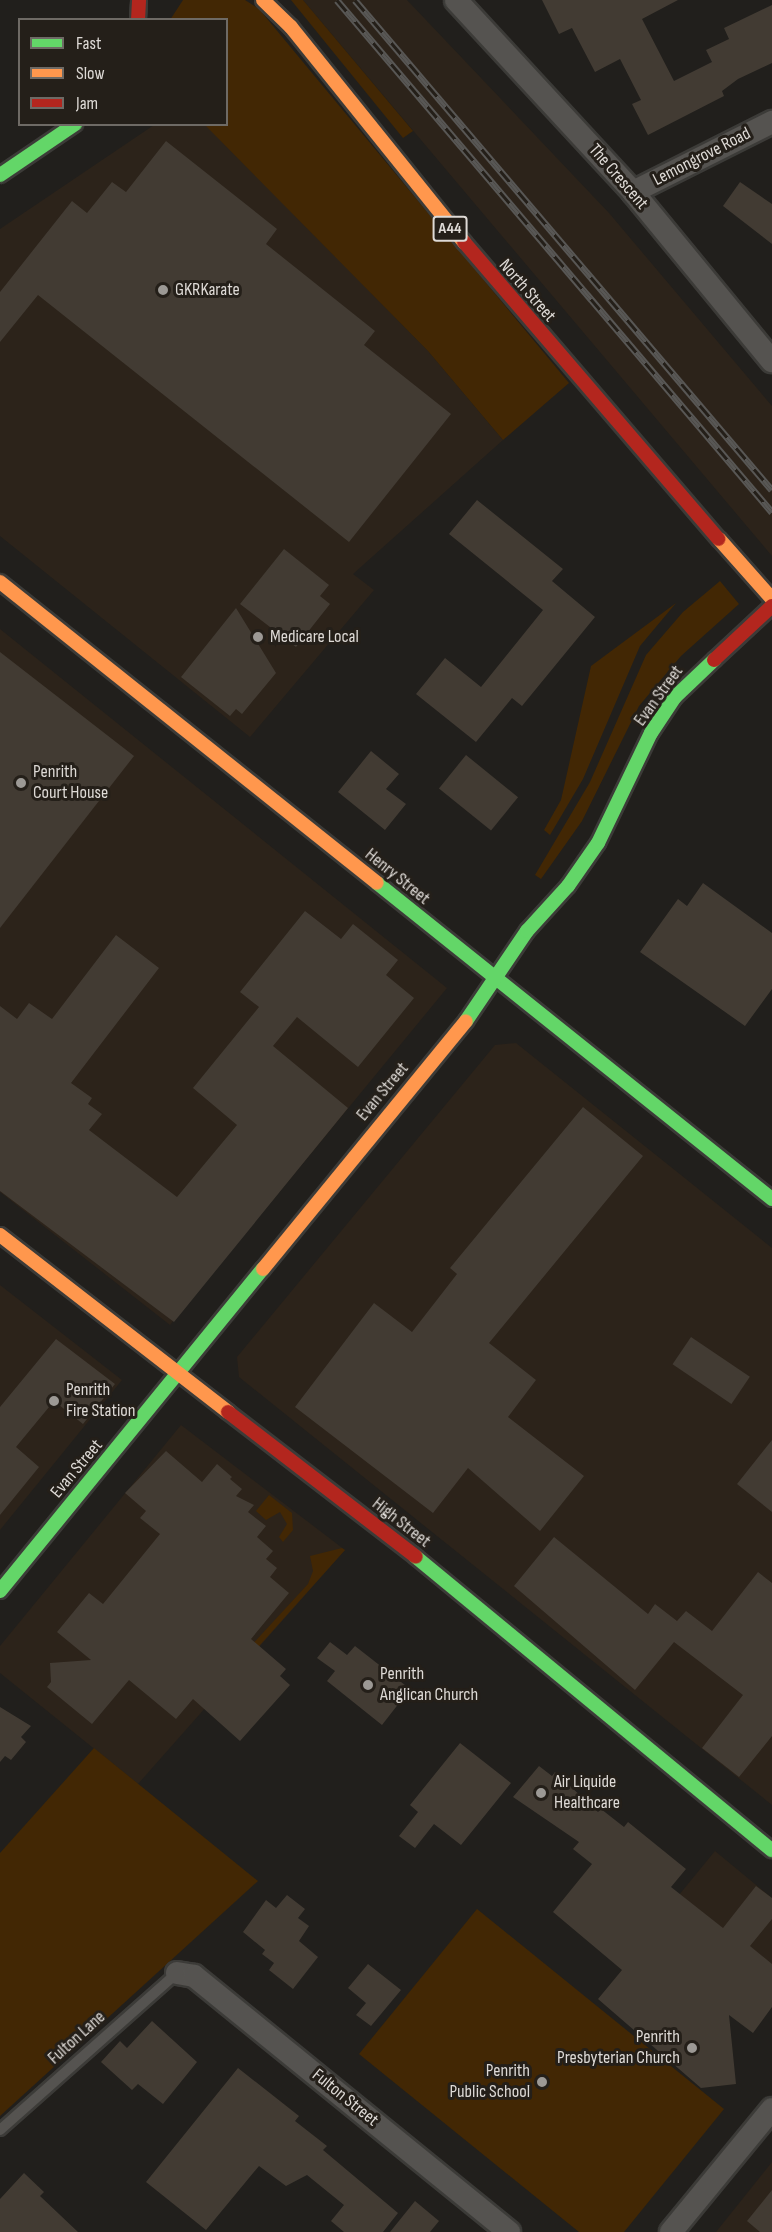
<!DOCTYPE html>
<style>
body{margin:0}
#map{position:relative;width:772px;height:2232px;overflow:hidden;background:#211f1c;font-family:"Sofia Sans Condensed",sans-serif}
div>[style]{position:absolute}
.built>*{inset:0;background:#2c231a}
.green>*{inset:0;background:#422704}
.building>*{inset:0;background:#423b33;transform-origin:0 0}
.roads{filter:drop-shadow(2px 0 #3c3b38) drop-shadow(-2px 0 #3c3b38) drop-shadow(0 2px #3c3b38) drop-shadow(0 -2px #3c3b38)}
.lane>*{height:10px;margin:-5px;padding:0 5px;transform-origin:5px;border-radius:5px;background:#555350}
.street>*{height:22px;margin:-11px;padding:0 11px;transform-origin:11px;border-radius:11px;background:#555350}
.fast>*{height:14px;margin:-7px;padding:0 7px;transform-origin:7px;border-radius:7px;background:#63d668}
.slow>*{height:14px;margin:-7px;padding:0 7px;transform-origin:7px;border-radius:7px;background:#ff974d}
.jam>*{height:14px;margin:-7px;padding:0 7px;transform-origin:7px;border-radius:7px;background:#b3261e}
.rail>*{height:7px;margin-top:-3.5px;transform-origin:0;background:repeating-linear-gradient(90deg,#241f19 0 14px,#585755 0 28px);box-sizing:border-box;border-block:2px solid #585755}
.dots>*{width:16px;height:16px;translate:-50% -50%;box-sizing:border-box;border:3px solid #241f19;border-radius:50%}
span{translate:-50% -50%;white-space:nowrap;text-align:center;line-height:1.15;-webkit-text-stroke:6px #241f19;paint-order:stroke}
.shield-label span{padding:2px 4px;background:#241f19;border:2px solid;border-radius:4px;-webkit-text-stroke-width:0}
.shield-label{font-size:16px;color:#dedad6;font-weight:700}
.street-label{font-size:18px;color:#dedad6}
.poi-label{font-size:18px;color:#dedad6}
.left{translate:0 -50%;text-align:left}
.right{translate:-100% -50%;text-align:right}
.legend{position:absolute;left:18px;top:18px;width:210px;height:108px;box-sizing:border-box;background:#241f19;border:2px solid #6e6a65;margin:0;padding:8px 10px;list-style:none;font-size:18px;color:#dedad6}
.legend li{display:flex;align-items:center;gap:12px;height:30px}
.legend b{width:30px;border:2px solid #6e6a65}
</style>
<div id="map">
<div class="built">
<div style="clip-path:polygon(303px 0,407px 0,609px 213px,772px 406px,772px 556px)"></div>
<div style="clip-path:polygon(154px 125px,208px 126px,428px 351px,503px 440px,353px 574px,374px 590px,250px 737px,0 536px,0 229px)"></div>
<div style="clip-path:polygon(0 629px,447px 988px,170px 1325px,0 1192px)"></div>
<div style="clip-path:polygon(516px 1043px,772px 1248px,772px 1805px,239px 1377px,237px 1357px,495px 1045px)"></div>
<div style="clip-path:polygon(0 1285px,122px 1380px,0 1530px)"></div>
<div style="clip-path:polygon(181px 1425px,345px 1550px,138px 1784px,0 1673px,0 1646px)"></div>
<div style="clip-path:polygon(715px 1851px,772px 1898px,772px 1993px,656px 1923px)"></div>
<div style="clip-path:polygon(772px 2162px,772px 2232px,716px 2232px)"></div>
</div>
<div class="green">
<div style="clip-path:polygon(183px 0,245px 0,259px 9px,569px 383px,503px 440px,428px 351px,205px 125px,226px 124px,226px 20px,170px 20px)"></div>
<div style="clip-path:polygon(291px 0,303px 0,413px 131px,403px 138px)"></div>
<div style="clip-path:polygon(720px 581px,739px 604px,681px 656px,639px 706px,582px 821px,541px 879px,535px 875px,590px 782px,646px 655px,683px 612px)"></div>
<div style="clip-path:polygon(676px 603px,640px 646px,583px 779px,550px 835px,544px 830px,561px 800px,591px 666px)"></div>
<div style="clip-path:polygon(269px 1495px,292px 1513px,293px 1530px,283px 1542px,279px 1537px,287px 1524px,280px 1512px,266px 1520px,256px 1511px)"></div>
<div style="clip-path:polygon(342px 1548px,345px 1550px,211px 1700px,210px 1690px,308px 1584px,313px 1571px,310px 1556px)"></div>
<div style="clip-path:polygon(94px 1748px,258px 1881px,0 2116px,0 1853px)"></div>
<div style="clip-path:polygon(477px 1909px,724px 2109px,624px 2232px,579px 2232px,359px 2054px)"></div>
</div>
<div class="building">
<div style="clip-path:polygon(542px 0,678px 0,642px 19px,674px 81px,712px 62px,706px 50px,729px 39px,724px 28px,772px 5px,772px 63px,738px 79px,722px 91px,724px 96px,648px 135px,632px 104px,641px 100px,620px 59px,595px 72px,572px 28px,559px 34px)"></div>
<div style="clip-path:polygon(166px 141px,277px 229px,266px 244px,375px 331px,364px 345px,451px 414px,349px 542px,38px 295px,0 342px,0 292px,72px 201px,87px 213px,112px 182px,126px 192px)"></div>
<div style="clip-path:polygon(740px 182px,772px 204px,772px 244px,723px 206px)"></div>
<div style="clip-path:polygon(477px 500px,563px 569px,552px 581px,595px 617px,522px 706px,512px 698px,476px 742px,416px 694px,445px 658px,481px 687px,543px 610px,449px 534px)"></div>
<div style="clip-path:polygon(284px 549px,329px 585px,320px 596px,330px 604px,296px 647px,240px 604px)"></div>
<div style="clip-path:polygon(236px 608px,276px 673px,242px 714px,236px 709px,230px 716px,181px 677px)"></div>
<div style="clip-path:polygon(0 652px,134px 756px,0 928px)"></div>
<div style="clip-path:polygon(371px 751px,399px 774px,386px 789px,406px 804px,385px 830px,338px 792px)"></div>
<div style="left:466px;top:755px;width:67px;height:43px;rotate:39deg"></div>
<div style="clip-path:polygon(703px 883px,772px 933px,772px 989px,745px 1026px,640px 952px,678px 899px,687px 906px)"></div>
<div style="clip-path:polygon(305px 911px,341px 939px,353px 924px,398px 960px,386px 975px,414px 998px,358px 1067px,297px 1017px,273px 1046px,348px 1108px,174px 1322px,0 1191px,0 1006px,17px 1019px,29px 1003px,52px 1019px,116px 935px,159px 968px,71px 1083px,92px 1098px,88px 1104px,102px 1114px,89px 1130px,177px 1197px,237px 1125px,193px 1088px,259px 1007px,240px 992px)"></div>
<div style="clip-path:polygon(583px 1107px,643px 1156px,489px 1343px,536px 1380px,508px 1417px,584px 1476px,540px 1531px,468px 1468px,433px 1513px,295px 1407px,374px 1303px,412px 1332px,457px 1274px,450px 1268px)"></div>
<div style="left:691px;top:1337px;width:71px;height:33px;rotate:34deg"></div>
<div style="clip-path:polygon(56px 1339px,115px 1384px,83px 1424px,54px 1401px,16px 1447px,39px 1467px,0 1515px,0 1407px)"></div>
<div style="clip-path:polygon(772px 1440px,772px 1512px,737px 1484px)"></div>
<div style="clip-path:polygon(166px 1451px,202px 1482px,217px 1464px,232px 1477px,230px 1479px,242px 1489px,236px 1496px,254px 1505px,248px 1512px,266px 1526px,257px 1537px,273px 1551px,266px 1559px,277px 1568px,270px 1577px,289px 1593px,251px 1639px,286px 1669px,280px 1676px,290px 1685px,240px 1741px,193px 1699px,176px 1719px,129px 1680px,92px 1724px,47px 1687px,51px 1682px,50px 1663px,91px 1660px,57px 1632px,89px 1593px,103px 1604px,160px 1534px,140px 1518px,146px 1511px,125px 1493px)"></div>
<div style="clip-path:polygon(554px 1537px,648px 1614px,655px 1604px,677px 1621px,686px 1611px,712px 1631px,758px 1572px,772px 1583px,772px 1736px,739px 1777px,702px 1748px,743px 1695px,674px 1642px,635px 1690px,514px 1586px)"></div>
<div style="clip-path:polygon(330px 1642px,347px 1655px,355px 1646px,410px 1689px,382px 1725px,327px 1681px,335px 1671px,317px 1658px)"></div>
<div style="clip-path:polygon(0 1707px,31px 1726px,21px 1737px,26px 1742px,11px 1760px,5px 1756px,0 1762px)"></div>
<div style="clip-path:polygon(460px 1743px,511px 1783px,461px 1845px,434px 1824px,415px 1848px,399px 1836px,418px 1812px,410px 1805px)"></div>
<div style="clip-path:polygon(539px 1766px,552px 1776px,555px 1772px,598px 1812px,601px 1809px,624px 1827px,628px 1822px,686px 1869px,671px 1887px,723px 1928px,756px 1886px,772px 1898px,772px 1919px,750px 1946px,772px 1964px,772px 2007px,753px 2033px,729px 2015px,736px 2084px,701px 2088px,598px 1999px,622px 1970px,553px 1912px,592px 1864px,573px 1849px,579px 1842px,513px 1797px)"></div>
<div style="clip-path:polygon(287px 1895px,305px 1909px,298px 1918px,309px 1926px,299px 1941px,318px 1957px,293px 1989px,269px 1970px,274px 1963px,262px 1954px,265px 1950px,243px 1932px,266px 1900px,276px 1908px)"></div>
<div style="clip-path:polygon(368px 1964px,401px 1990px,371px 2026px,356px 2015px,366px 2003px,348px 1988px)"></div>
<div style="clip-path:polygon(152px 2021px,197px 2062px,163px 2104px,138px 2084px,132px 2090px,101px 2062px,120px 2041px,127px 2048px)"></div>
<div style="clip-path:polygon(238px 2068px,299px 2116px,295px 2121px,327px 2146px,323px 2150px,398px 2213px,383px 2232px,344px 2232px,331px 2221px,344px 2205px,307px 2175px,286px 2186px,259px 2166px,206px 2230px,146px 2182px)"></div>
<div style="clip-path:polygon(24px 2173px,44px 2192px,40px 2196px,78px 2232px,0 2232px,0 2199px)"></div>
<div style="clip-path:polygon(772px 2190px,772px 2232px,760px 2232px,747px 2221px)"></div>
<div style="clip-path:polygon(415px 2201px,439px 2221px,430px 2232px,390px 2232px)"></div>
</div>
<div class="roads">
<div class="lane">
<div style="left:0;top:2130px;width:237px;rotate:-41.6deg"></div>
</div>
<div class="street">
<div style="left:456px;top:0;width:261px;rotate:47.3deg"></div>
<div style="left:633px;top:192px;width:219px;rotate:50.6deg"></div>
<div style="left:633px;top:192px;width:156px;rotate:-26.7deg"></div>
<div style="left:177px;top:1973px;width:17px;rotate:10deg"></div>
<div style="left:194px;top:1976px;width:406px;rotate:39.1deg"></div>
<div style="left:671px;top:2232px;width:159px;rotate:-50.6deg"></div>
</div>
<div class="fast">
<div style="left:0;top:175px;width:91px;rotate:-34.2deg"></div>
<div style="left:377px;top:883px;width:506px;rotate:38.66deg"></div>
<div style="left:466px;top:1021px;width:109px;rotate:-55.9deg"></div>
<div style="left:527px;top:931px;width:61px;rotate:-47.7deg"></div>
<div style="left:568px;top:886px;width:52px;rotate:-55.1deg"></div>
<div style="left:598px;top:843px;width:122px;rotate:-64.3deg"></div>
<div style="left:651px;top:733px;width:43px;rotate:-56.3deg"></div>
<div style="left:675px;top:697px;width:54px;rotate:-43.5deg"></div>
<div style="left:416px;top:1557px;width:461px;rotate:39.5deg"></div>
<div style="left:0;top:1591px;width:416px;rotate:-50.8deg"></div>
</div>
<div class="slow">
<div style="left:263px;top:0;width:39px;rotate:44deg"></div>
<div style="left:291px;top:27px;width:276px;rotate:51.2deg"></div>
<div style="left:719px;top:539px;width:80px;rotate:48.5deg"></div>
<div style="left:0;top:582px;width:482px;rotate:38.6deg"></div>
<div style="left:0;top:1235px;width:289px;rotate:37.8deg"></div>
<div style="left:263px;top:1269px;width:320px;rotate:-50.7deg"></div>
</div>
<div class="jam">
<div style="left:138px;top:20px;width:20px;rotate:-87deg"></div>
<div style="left:464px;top:242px;width:391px;rotate:49.4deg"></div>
<div style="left:714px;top:660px;width:79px;rotate:-43deg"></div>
<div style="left:228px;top:1412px;width:237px;rotate:37.6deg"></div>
</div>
</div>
<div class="rail">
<div style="left:337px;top:0;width:672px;rotate:49.65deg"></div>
<div style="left:355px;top:0;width:643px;rotate:49.6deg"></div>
</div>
<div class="dots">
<div style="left:163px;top:290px;background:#9c9995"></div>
<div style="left:258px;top:637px;background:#9c9995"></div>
<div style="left:21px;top:783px;background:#9c9995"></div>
<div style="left:54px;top:1401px;background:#9c9995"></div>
<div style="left:368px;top:1685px;background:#9c9995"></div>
<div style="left:541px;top:1793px;background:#9c9995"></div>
<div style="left:692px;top:2048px;background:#9c9995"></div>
<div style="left:542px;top:2082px;background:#9c9995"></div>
</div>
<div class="shield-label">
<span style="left:450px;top:229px">A44</span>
</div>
<div class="street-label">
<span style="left:702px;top:157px;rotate:-27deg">Lemongrove Road</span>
<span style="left:618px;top:177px;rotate:49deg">The Crescent</span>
<span style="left:527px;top:291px;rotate:49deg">North Street</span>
<span style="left:659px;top:696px;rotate:-54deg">Evan Street</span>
<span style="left:397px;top:877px;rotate:39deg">Henry Street</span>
<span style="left:383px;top:1092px;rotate:-50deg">Evan Street</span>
<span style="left:77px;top:1469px;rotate:-50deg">Evan Street</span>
<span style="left:401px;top:1523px;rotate:38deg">High Street</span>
<span style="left:77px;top:2038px;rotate:-42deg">Fulton Lane</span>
<span style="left:345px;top:2098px;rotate:39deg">Fulton Street</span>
</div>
<div class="poi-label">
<span class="left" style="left:175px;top:290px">GKRKarate</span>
<span class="left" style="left:270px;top:637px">Medicare Local</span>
<span class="left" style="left:33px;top:783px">Penrith<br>Court House</span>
<span class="left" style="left:66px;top:1401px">Penrith<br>Fire Station</span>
<span class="left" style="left:380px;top:1685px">Penrith<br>Anglican Church</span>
<span class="left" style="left:554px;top:1793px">Air Liquide<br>Healthcare</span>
<span class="right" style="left:680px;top:2048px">Penrith<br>Presbyterian Church</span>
<span class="right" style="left:530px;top:2082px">Penrith<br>Public School</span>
</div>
<ul class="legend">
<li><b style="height:8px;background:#63d668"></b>Fast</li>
<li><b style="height:8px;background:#ff974d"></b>Slow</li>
<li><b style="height:8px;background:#b3261e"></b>Jam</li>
</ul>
</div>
